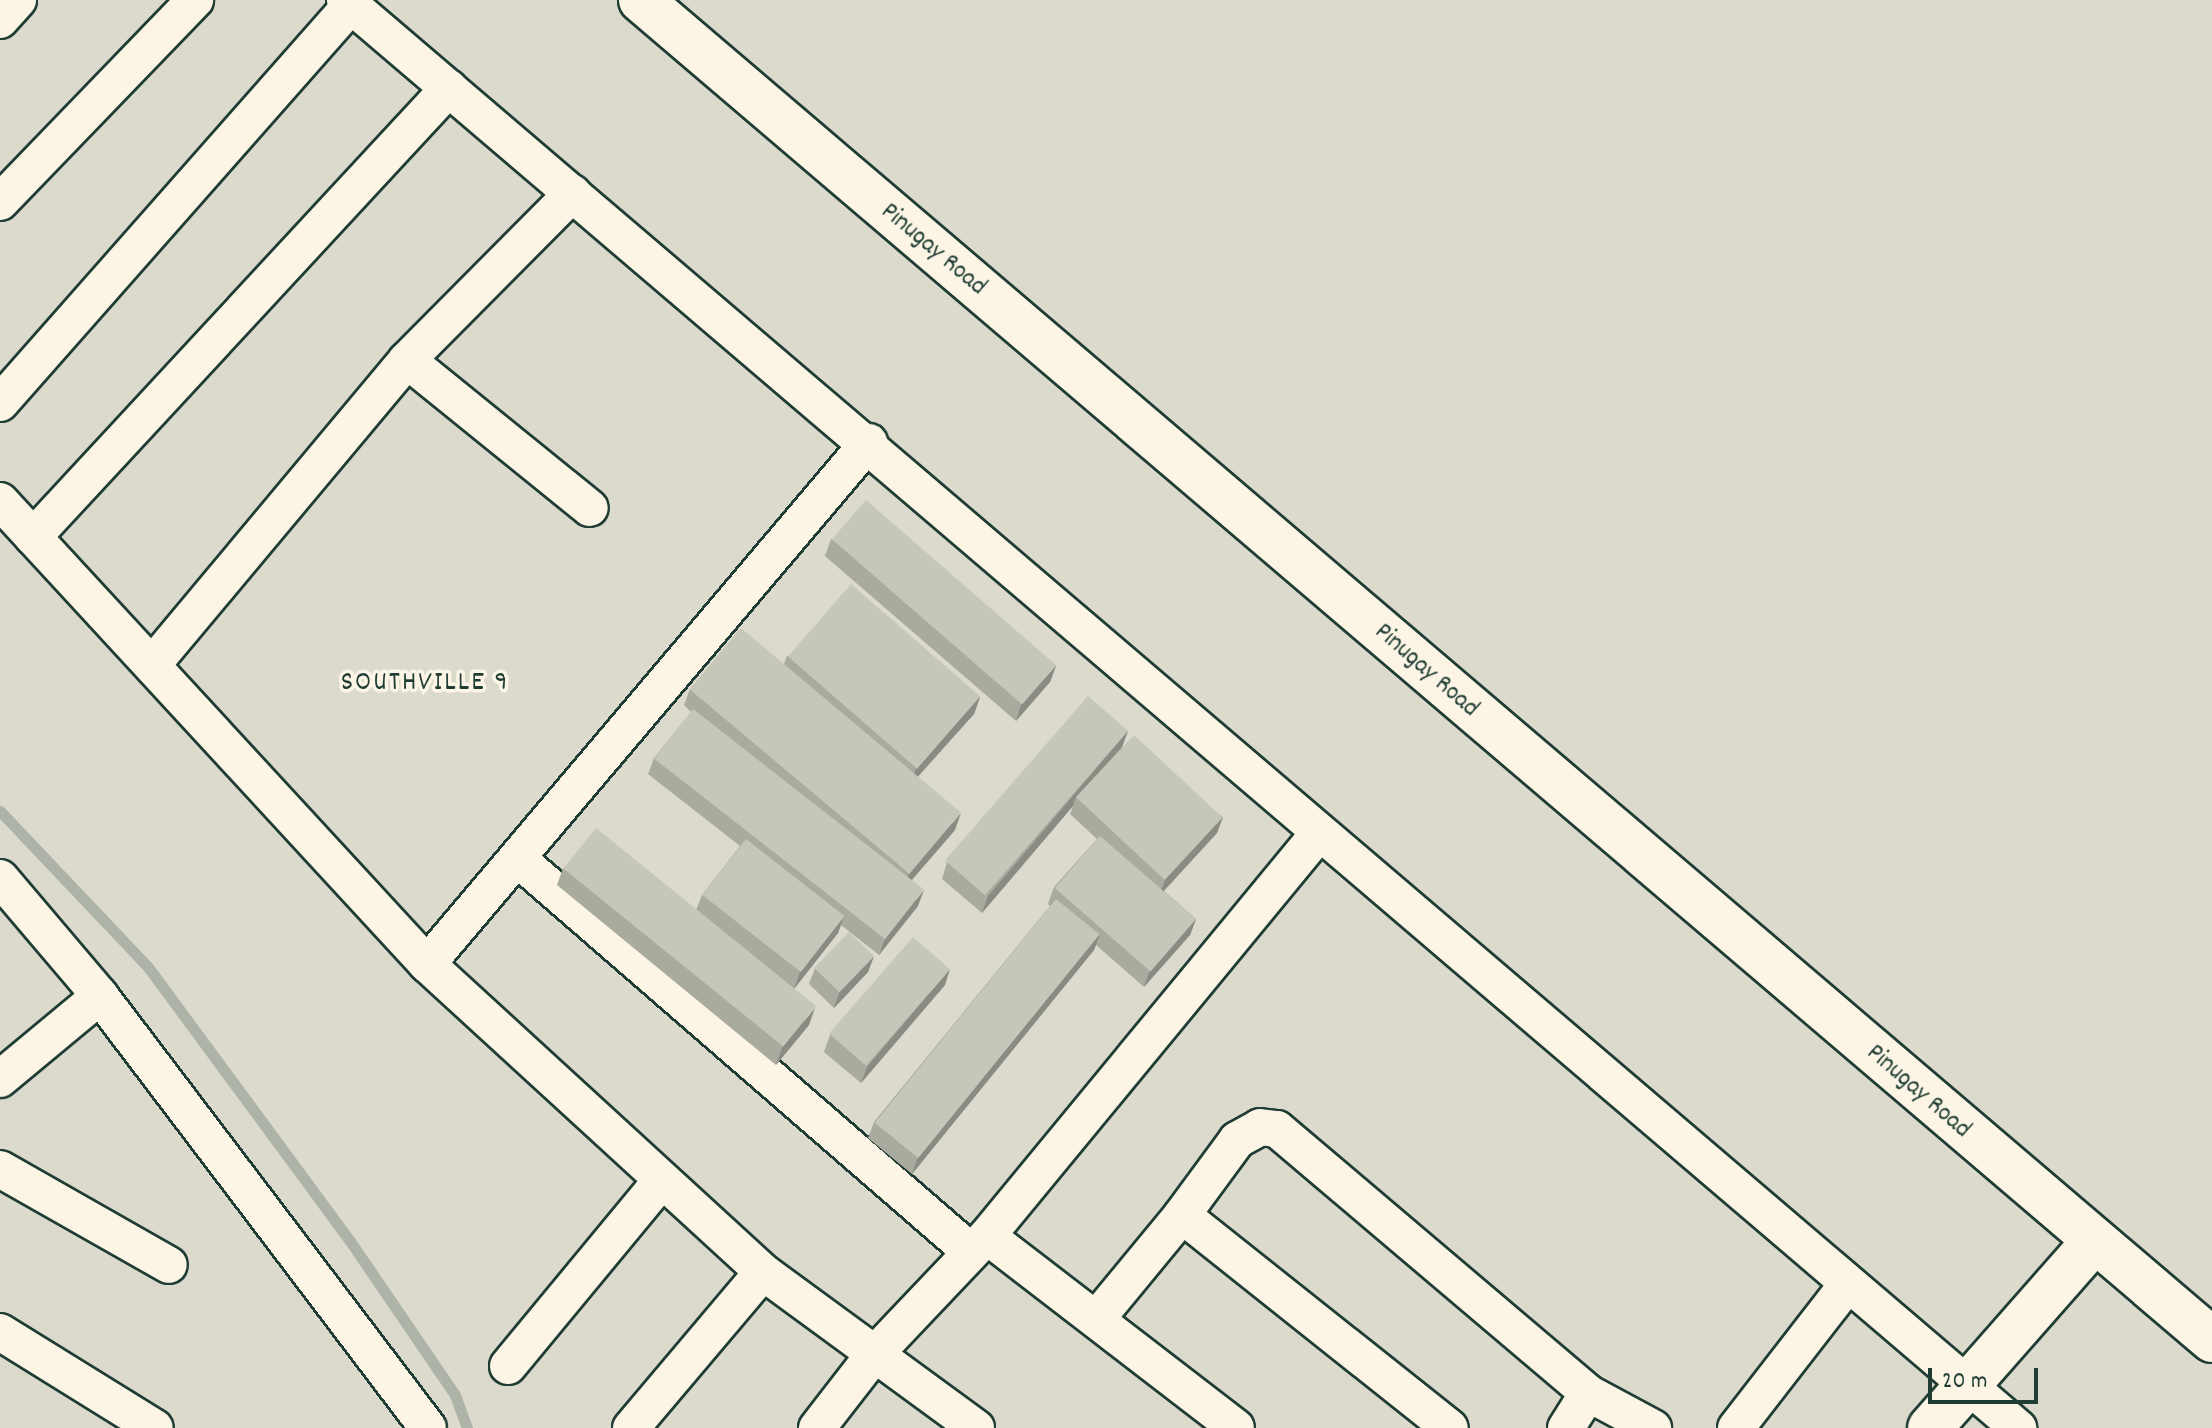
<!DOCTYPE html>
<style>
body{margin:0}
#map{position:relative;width:2212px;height:1428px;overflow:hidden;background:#fcf5e5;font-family:Dekko,sans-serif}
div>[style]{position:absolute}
.green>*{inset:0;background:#dcdacc;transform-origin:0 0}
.stream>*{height:11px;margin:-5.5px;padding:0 5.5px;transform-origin:5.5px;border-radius:5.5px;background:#aeb3a7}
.roads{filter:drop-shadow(2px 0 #1f3d34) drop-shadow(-2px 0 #1f3d34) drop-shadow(0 2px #1f3d34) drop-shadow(0 -2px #1f3d34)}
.street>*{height:36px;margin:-18px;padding:0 18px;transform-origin:18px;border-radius:18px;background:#fcf5e5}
.secondary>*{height:44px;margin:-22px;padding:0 22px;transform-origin:22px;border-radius:22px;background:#fcf5e5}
.wall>*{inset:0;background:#a9ab9f}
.shaded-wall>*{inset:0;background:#8a8b82}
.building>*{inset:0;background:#c5c7b9;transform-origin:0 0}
span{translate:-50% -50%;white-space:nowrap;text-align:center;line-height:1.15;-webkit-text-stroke:7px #fcf5e5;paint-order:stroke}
.street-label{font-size:26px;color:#1f3d34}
.neighbourhood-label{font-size:28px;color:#1f3d34;letter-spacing:2px}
.scale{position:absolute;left:1928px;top:1368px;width:110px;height:36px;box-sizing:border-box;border:4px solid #1f3d34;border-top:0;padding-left:10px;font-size:24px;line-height:28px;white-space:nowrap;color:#1f3d34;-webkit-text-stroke:6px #fcf5e5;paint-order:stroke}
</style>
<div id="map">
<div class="green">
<div style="left:0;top:0;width:2212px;height:1428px"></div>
</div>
<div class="stream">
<div style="left:0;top:811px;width:215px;rotate:46.5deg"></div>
<div style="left:148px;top:967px;width:340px;rotate:53.6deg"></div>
<div style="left:350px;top:1241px;width:186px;rotate:55.7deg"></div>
<div style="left:455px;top:1395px;width:35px;rotate:70deg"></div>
</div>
<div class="roads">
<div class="street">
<div style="left:345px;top:0;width:2200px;rotate:40.48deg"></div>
<div style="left:0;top:20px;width:27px;rotate:-48deg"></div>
<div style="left:0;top:202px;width:281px;rotate:-46deg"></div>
<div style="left:407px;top:360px;width:235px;rotate:39deg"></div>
<div style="left:0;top:403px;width:531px;rotate:-48.59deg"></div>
<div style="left:0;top:501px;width:630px;rotate:47.32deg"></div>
<div style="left:427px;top:964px;width:456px;rotate:42.5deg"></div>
<div style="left:763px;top:1272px;width:264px;rotate:36.2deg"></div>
<div style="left:33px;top:537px;width:612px;rotate:-47.18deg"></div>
<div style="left:152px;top:665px;width:398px;rotate:-50.1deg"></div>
<div style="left:407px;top:360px;width:235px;rotate:-45.2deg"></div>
<div style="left:517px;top:858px;width:601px;rotate:40.95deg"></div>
<div style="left:0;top:878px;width:155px;rotate:49.7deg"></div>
<div style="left:100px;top:996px;width:542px;rotate:52.79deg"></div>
<div style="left:427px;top:964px;width:684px;rotate:-49.74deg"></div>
<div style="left:0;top:1079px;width:130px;rotate:-39.7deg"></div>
<div style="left:0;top:1169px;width:194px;rotate:29.6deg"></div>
<div style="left:1182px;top:1215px;width:93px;rotate:-53.7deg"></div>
<div style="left:1237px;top:1140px;width:26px;rotate:-29deg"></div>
<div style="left:1260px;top:1127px;width:17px;rotate:7deg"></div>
<div style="left:1277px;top:1129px;width:408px;rotate:40.3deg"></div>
<div style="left:1588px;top:1393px;width:74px;rotate:28.3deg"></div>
<div style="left:987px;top:1236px;width:314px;rotate:37.6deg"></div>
<div style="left:1098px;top:1317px;width:132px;rotate:-50.5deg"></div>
<div style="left:1182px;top:1215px;width:342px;rotate:38.5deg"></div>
<div style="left:0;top:1332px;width:182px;rotate:31.8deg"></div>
<div style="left:508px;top:1366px;width:241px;rotate:-50.4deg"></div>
<div style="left:631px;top:1428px;width:204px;rotate:-49.8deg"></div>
<div style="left:817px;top:1428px;width:90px;rotate:-52.2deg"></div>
<div style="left:872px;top:1357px;width:167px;rotate:-46.5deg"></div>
<div style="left:987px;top:1236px;width:522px;rotate:-50.52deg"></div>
<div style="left:1566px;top:1428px;width:41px;rotate:-57.8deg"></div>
<div style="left:1736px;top:1428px;width:180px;rotate:-52.2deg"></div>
</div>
<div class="secondary">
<div style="left:641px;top:0;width:2065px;rotate:40.46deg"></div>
<div style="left:1930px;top:1428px;width:249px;rotate:-48.7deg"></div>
</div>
</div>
<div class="wall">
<div style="clip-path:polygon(831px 539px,1056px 666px,1050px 682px,1016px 721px,825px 556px)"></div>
<div style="clip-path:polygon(787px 656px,980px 697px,974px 714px,918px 777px,955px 830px,912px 880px,918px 906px,879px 955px,841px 925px,838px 933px,794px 989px,735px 942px,809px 1025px,776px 1065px,557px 885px,563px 868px,696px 910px,702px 895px,740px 846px,648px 774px,654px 758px,691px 712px,684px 705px,690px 689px,784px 664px)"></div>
<div style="clip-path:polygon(1128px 731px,1122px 747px,1223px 817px,1217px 833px,1164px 891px,1196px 919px,1190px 935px,1144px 987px,1096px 945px,1094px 950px,912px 1174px,868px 1138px,874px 1122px,1050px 906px,1048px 904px,1054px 887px,1097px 839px,1070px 814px,1073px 806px,982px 913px,942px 879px,947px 862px)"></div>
<div style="clip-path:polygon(874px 956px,868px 972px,834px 1008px,809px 984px,815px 968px)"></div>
<div style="clip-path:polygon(945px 985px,861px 1083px,824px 1052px,830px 1035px)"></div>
</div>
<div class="shaded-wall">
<div style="clip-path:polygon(1056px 666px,1050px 682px,1016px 721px,1021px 705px)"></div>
<div style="clip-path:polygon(980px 697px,974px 714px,910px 785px,916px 769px)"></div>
<div style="clip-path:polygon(1128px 731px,1122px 747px,1076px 797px,1073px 806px,982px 913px,988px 896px)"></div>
<div style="clip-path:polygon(961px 813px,955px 830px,903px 890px,909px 874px)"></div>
<div style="clip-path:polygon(1223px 817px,1217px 833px,1159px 896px,1165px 880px)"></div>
<div style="clip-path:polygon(924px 890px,918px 906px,879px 955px,885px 939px)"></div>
<div style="clip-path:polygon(844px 916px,838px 933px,794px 989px,800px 972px)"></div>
<div style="clip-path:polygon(1196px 919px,1190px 935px,1144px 987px,1150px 970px)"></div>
<div style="clip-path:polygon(1100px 934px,1094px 950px,912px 1174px,918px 1157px)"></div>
<div style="clip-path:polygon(874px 956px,868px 972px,834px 1008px,840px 991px)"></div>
<div style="clip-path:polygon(950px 969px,945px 985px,861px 1083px,867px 1067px)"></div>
<div style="clip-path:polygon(815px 1008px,809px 1025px,776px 1065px,782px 1048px)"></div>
</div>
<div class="building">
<div style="left:866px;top:500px;width:252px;height:52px;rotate:41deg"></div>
<div style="left:851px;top:584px;width:171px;height:96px;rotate:41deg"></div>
<div style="left:741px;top:628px;width:287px;height:80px;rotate:40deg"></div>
<div style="left:1088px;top:696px;width:53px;height:218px;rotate:41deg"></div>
<div style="left:693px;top:709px;width:293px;height:63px;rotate:38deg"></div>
<div style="left:1134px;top:735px;width:121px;height:85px;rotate:43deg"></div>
<div style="left:596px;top:828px;width:283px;height:52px;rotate:39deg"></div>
<div style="left:1100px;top:836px;width:127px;height:69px;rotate:41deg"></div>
<div style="left:746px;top:839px;width:125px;height:71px;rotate:38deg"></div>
<div style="left:1056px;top:899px;width:56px;height:288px;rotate:39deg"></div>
<div style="left:849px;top:932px;width:35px;height:50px;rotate:44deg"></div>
<div style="left:913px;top:937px;width:49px;height:128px;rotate:41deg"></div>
</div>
<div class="street-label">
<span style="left:933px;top:250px;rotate:40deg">Pinugay Road</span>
<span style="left:1426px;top:671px;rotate:41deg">Pinugay Road</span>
<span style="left:1918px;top:1092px;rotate:41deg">Pinugay Road</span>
</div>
<div class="neighbourhood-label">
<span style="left:425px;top:684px">SOUTHVILLE 9</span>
</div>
<div class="scale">20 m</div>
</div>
